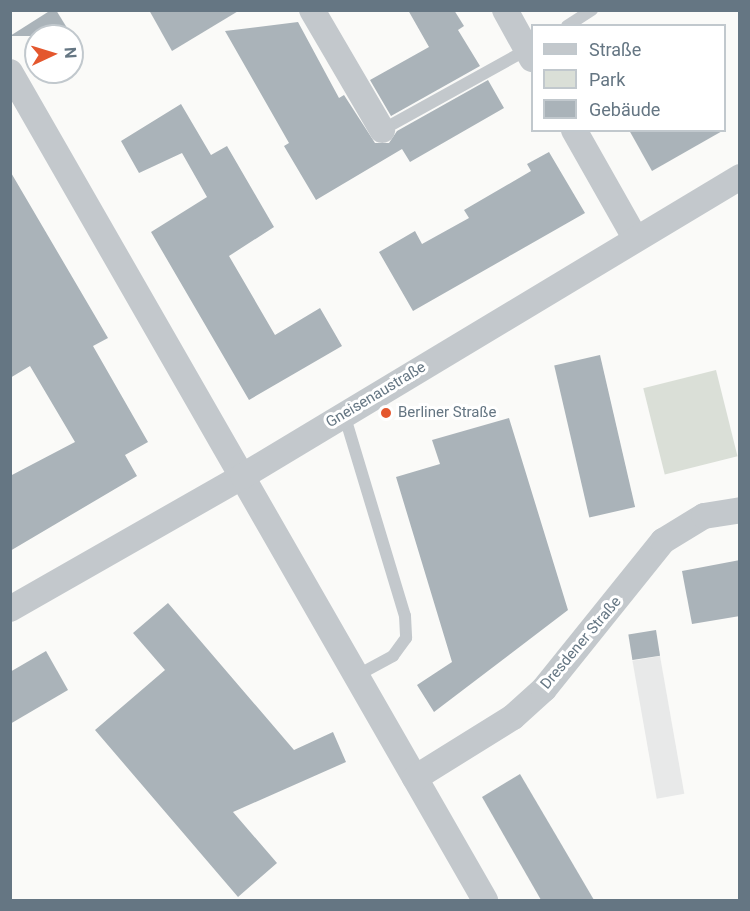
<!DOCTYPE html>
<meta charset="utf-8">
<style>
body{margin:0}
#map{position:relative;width:750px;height:911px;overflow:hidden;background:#fafaf8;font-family:Roboto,sans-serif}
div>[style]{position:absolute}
.built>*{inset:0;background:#e8e9e9;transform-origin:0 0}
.green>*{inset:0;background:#dadfd7;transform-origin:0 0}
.building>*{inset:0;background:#aab3b9;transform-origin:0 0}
.service>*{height:12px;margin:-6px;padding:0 6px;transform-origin:6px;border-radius:6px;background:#c3c8cc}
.minor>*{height:26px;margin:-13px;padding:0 13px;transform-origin:13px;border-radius:13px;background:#c3c8cc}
.dots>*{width:16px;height:16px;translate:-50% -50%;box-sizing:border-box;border:3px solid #fff;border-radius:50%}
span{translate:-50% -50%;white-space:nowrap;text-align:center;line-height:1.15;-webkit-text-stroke:6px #fff;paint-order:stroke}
.street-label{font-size:15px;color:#657683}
.poi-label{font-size:15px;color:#657683}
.left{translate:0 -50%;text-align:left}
.frame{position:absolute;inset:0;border:12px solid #657683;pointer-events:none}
.legend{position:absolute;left:531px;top:24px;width:195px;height:108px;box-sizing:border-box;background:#fff;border:2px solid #c1c8cd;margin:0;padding:8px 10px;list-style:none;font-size:18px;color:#657683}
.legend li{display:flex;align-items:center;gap:12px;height:30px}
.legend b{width:30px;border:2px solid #c1c8cd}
.north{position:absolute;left:24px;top:24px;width:60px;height:60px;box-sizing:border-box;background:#fff;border:2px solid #c1c8cd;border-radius:50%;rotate:86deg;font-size:16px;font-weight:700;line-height:24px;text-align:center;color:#657683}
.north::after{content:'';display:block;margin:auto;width:21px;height:27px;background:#e4572e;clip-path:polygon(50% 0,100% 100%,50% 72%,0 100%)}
</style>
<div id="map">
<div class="built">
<div style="left:660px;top:656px;width:140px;height:28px;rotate:80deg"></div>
</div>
<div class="green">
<div style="left:716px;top:370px;width:89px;height:75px;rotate:76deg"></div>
</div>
<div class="building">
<div style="clip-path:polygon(51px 10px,56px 10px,72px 36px,10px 36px)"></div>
<div style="clip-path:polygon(149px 10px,240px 10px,172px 51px)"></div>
<div style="clip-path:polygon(408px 10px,454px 10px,464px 26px,458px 30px,480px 66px,391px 116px,370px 80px,429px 47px)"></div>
<div style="clip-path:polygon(298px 22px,339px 98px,344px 95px,375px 143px,389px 143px,397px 131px,488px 80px,504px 108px,410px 162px,402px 149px,316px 200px,284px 146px,289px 143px,225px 31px)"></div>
<div style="clip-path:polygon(181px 104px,211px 155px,227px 146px,274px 227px,229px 256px,275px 335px,320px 308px,342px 346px,249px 400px,151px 232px,207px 197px,182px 153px,139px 173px,121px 141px)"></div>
<div style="clip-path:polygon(629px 130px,724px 130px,652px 171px)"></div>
<div style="clip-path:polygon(549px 152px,585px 213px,413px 311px,379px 252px,415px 231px,422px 244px,469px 218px,464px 210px,531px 171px,527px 164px)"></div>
<div style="clip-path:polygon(10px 171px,108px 338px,93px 346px,148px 442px,125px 455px,137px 476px,10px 551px,10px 476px,75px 442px,30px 366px,10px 378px)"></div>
<div style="left:600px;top:355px;width:156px;height:47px;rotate:77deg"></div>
<div style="clip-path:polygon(509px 418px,568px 610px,434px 712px,417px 685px,452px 662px,396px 477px,440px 464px,432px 440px)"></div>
<div style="clip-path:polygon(740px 560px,740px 616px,692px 624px,682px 571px)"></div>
<div style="clip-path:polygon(168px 603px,294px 750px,333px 732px,346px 762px,233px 812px,277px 863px,238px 897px,95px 730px,165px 670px,133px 633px)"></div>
<div style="left:656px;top:630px;width:26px;height:28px;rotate:81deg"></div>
<div style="clip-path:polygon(46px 651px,68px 690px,10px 724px,10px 672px)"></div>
<div style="clip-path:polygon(520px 774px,560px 842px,594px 900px,541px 900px,482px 797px)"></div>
</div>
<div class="service">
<div style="left:567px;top:26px;width:30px;rotate:-33deg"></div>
<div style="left:382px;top:130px;width:167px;rotate:-29deg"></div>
<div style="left:344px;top:414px;width:211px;rotate:73.2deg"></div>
<div style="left:405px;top:616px;width:22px;rotate:87deg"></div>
<div style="left:406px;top:638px;width:22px;rotate:126deg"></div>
<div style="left:393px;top:656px;width:42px;rotate:151.6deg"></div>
</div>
<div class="minor">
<div style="left:312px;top:10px;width:139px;rotate:59.7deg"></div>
<div style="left:505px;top:10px;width:56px;rotate:61.1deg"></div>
<div style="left:10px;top:72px;width:955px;rotate:60.16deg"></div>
<div style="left:574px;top:130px;width:124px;rotate:60.5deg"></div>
<div style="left:10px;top:609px;width:268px;rotate:-29.7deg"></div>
<div style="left:243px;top:476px;width:580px;rotate:-31.03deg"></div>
<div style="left:415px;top:778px;width:115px;rotate:-31.9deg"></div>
<div style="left:513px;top:717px;width:42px;rotate:-42.1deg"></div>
<div style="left:544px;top:689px;width:190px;rotate:-51.2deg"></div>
<div style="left:663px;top:541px;width:48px;rotate:-31.4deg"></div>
<div style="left:704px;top:516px;width:36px;rotate:-9deg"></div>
</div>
<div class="dots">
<div style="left:386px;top:413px;background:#e4572e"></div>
</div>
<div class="street-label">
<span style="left:376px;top:395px;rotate:-31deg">Gneisenaustraße</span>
<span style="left:581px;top:643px;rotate:-50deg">Dresdener Straße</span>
</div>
<div class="poi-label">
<span class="left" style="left:398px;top:413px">Berliner Straße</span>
</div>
<div class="frame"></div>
<ul class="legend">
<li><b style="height:8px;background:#c3c8cc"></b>Straße</li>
<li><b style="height:16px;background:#dadfd7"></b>Park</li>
<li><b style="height:16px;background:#aab3b9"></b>Gebäude</li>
</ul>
<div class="north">N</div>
</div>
